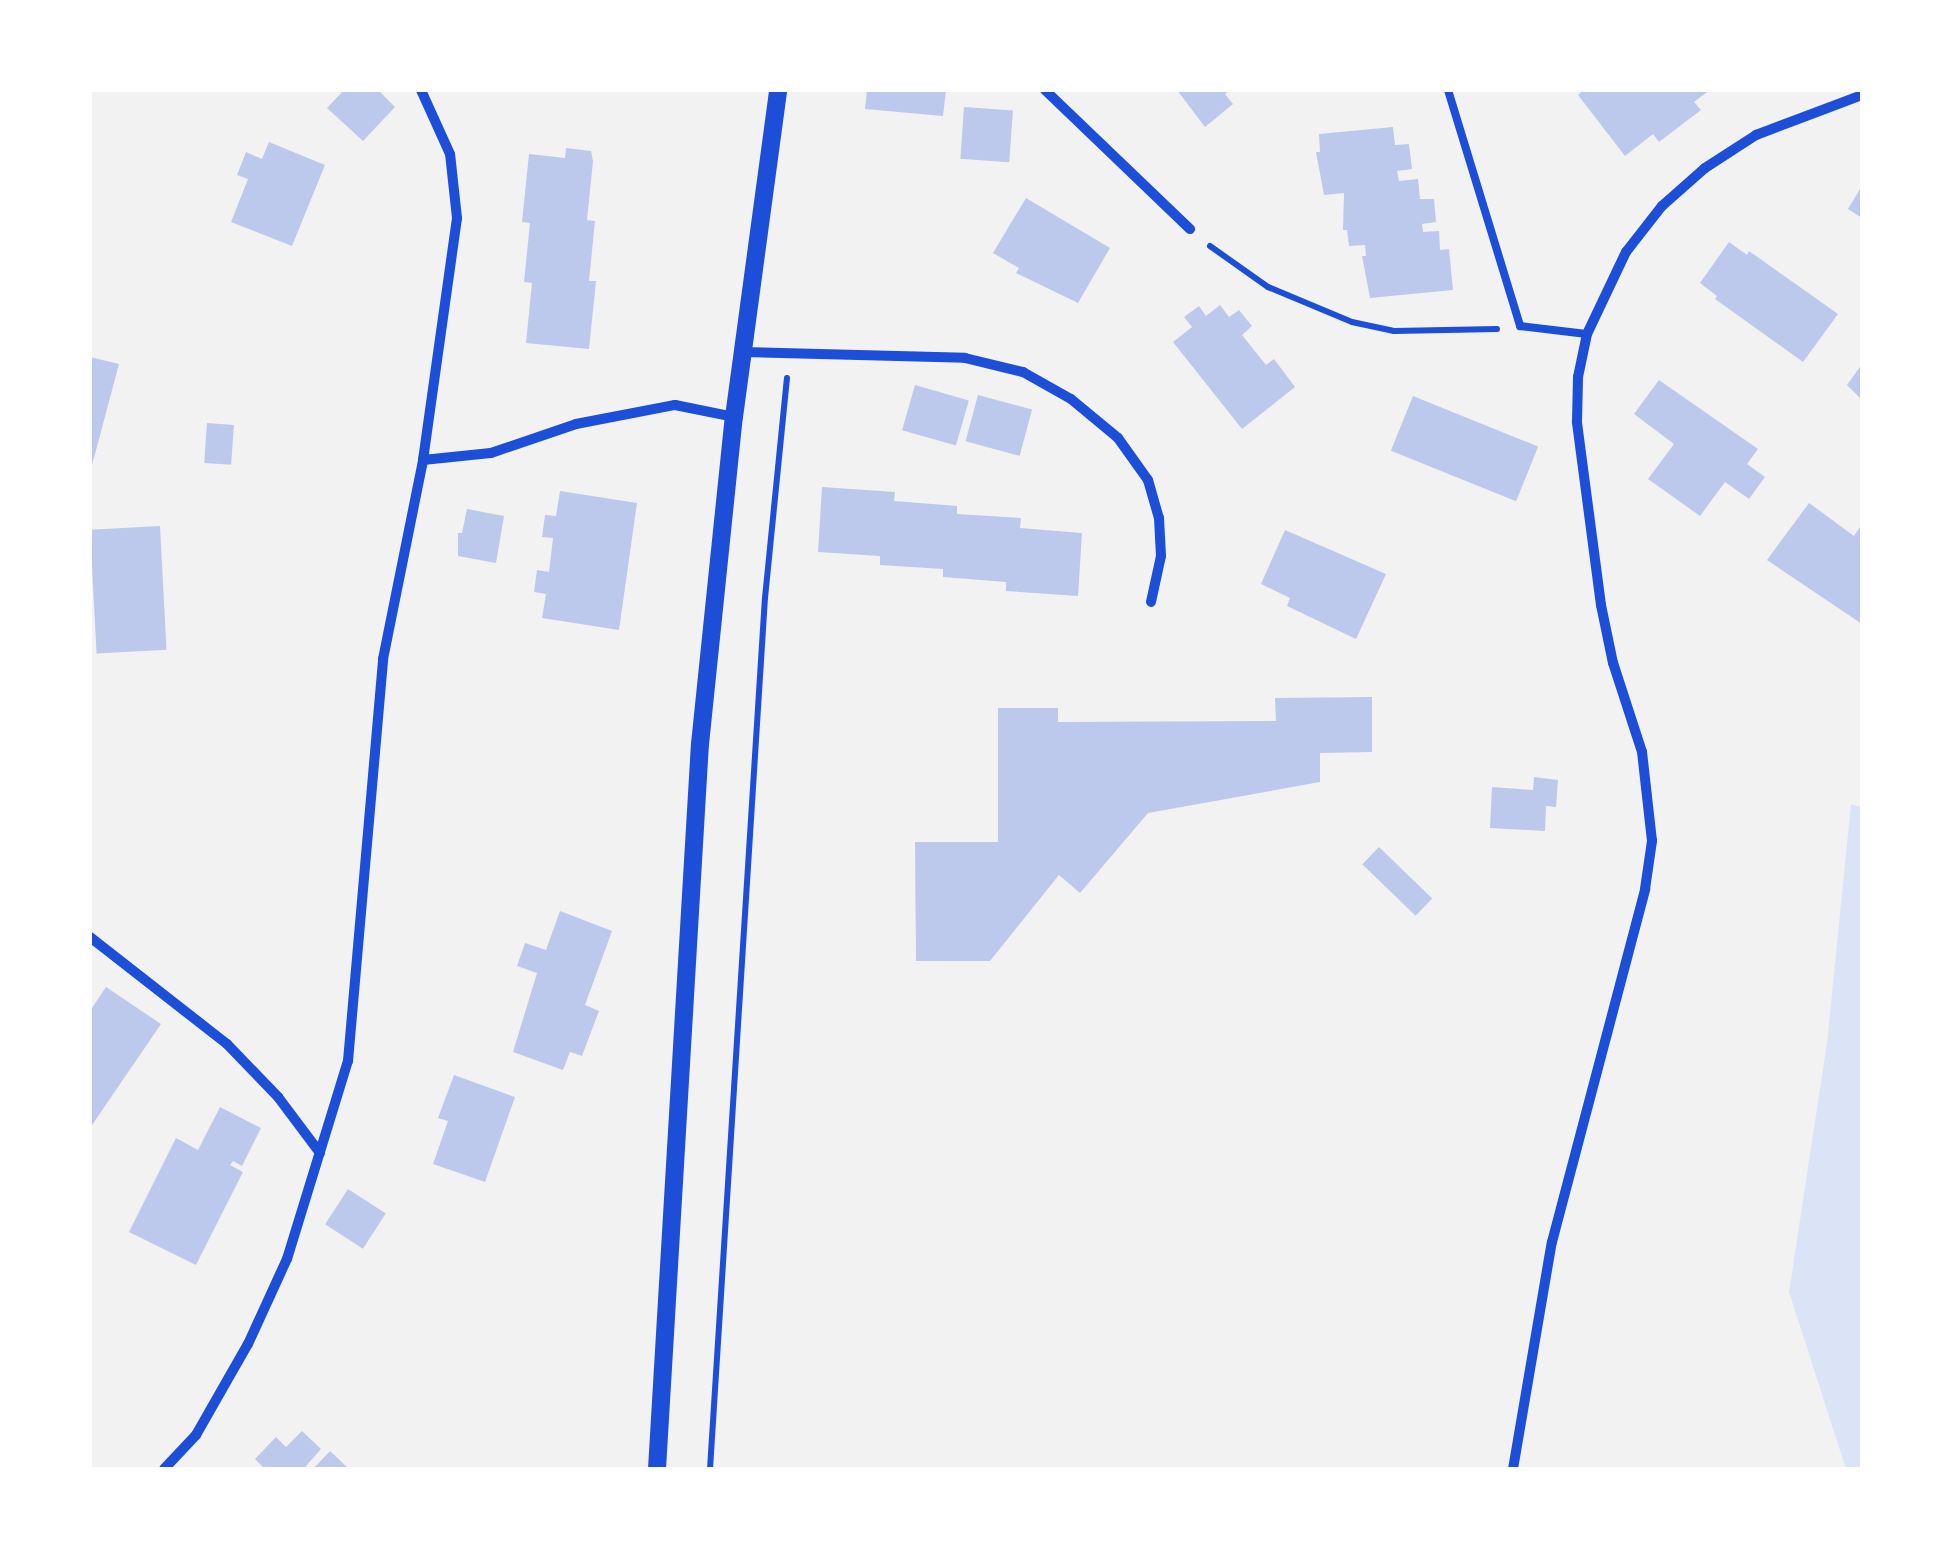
<!DOCTYPE html>
<style>
body{margin:0}
#map{position:relative;width:1952px;height:1559px;overflow:hidden;background:#f2f2f2;font-family:"Golos Text",sans-serif}
div>[style]{position:absolute}
.green>*{inset:0;background:#dbe4f7}
.building>*{inset:0;background:#bdc9ec;transform-origin:0 0}
.path>*{height:6px;margin:-3px;padding:0 3px;transform-origin:3px;border-radius:3px;background:#1d4ed8}
.service>*{height:8px;margin:-4px;padding:0 4px;transform-origin:4px;border-radius:4px;background:#1d4ed8}
.minor>*{height:10px;margin:-5px;padding:0 5px;transform-origin:5px;border-radius:5px;background:#1d4ed8}
.tertiary>*{height:18px;margin:-9px;padding:0 9px;transform-origin:9px;border-radius:9px;background:#1d4ed8}
span{translate:-50% -50%;white-space:nowrap;text-align:center;line-height:1.15;-webkit-text-stroke:8px #fff;paint-order:stroke}
.frame{position:absolute;inset:0;border:92px solid #fff;pointer-events:none}
</style>
<div id="map">
<div class="green">
<div style="clip-path:polygon(1851px 804px,1862px 807px,1862px 1469px,1846px 1469px,1789px 1292px,1827px 1043px)"></div>
</div>
<div class="building">
<div style="clip-path:polygon(344px 90px,378px 90px,395px 107px,363px 141px,327px 108px)"></div>
<div style="clip-path:polygon(867px 90px,946px 90px,943px 116px,865px 109px)"></div>
<div style="clip-path:polygon(1177px 90px,1230px 90px,1225px 94px,1233px 104px,1205px 127px)"></div>
<div style="clip-path:polygon(1584px 90px,1710px 90px,1694px 102px,1701px 110px,1659px 142px,1653px 134px,1625px 156px,1578px 95px)"></div>
<div style="left:964px;top:107px;width:49px;height:52px;rotate:4deg"></div>
<div style="clip-path:polygon(1393px 127px,1395px 145px,1409px 144px,1412px 169px,1397px 171px,1399px 181px,1418px 179px,1420px 199px,1434px 199px,1436px 222px,1422px 224px,1423px 232px,1439px 231px,1440px 250px,1449px 249px,1453px 290px,1370px 298px,1362px 256px,1366px 256px,1365px 245px,1349px 246px,1347px 230px,1343px 230px,1344px 193px,1324px 195px,1316px 152px,1320px 152px,1319px 134px)"></div>
<div style="clip-path:polygon(269px 142px,325px 165px,292px 246px,231px 222px,248px 179px,237px 175px,246px 152px,262px 159px)"></div>
<div style="clip-path:polygon(566px 148px,591px 151px,593px 161px,587px 220px,595px 221px,589px 281px,596px 281px,589px 349px,526px 343px,532px 283px,524px 282px,530px 223px,522px 222px,529px 154px,565px 158px)"></div>
<div style="clip-path:polygon(1862px 186px,1862px 218px,1848px 209px)"></div>
<div style="clip-path:polygon(1026px 198px,1110px 248px,1078px 303px,1016px 273px,1019px 268px,993px 253px)"></div>
<div style="clip-path:polygon(1729px 242px,1747px 255px,1749px 251px,1838px 314px,1803px 362px,1715px 299px,1717px 296px,1700px 283px)"></div>
<div style="clip-path:polygon(1220px 305px,1229px 317px,1239px 310px,1252px 326px,1242px 335px,1266px 365px,1274px 359px,1295px 387px,1242px 429px,1173px 342px,1192px 327px,1184px 317px,1199px 306px,1206px 316px)"></div>
<div style="clip-path:polygon(90px 357px,119px 364px,91px 469px,90px 469px)"></div>
<div style="clip-path:polygon(1862px 364px,1862px 400px,1847px 385px)"></div>
<div style="clip-path:polygon(1659px 380px,1758px 449px,1747px 464px,1765px 477px,1749px 499px,1725px 482px,1700px 516px,1648px 479px,1674px 444px,1634px 414px)"></div>
<div style="left:915px;top:385px;width:56px;height:47px;rotate:16deg"></div>
<div style="left:978px;top:395px;width:56px;height:48px;rotate:15deg"></div>
<div style="left:1413px;top:396px;width:135px;height:59px;rotate:22deg"></div>
<div style="left:207px;top:423px;width:27px;height:40px;rotate:4deg"></div>
<div style="clip-path:polygon(822px 487px,895px 492px,894px 501px,957px 506px,957px 514px,1021px 518px,1020px 528px,1082px 533px,1078px 596px,1006px 591px,1006px 582px,943px 577px,943px 569px,880px 565px,880px 556px,818px 552px)"></div>
<div style="clip-path:polygon(560px 491px,637px 503px,619px 630px,542px 618px,546px 594px,534px 592px,537px 570px,549px 572px,553px 538px,542px 537px,545px 515px,556px 516px)"></div>
<div style="clip-path:polygon(1809px 503px,1854px 536px,1862px 524px,1862px 624px,1767px 560px)"></div>
<div style="clip-path:polygon(467px 509px,504px 516px,496px 563px,458px 556px,458px 533px,462px 533px)"></div>
<div style="left:160px;top:526px;width:124px;height:70px;rotate:87deg"></div>
<div style="clip-path:polygon(1285px 530px,1386px 574px,1356px 639px,1287px 606px,1290px 598px,1261px 584px)"></div>
<div style="clip-path:polygon(1372px 697px,1372px 752px,1320px 753px,1320px 782px,1148px 813px,1080px 893px,1059px 875px,990px 961px,916px 961px,915px 842px,998px 842px,998px 708px,1058px 708px,1058px 722px,1276px 721px,1275px 698px)"></div>
<div style="clip-path:polygon(1534px 777px,1558px 780px,1556px 807px,1546px 806px,1545px 831px,1490px 828px,1492px 787px,1533px 790px)"></div>
<div style="left:1379px;top:847px;width:74px;height:24px;rotate:44deg"></div>
<div style="clip-path:polygon(560px 911px,612px 931px,585px 1005px,599px 1011px,582px 1056px,570px 1052px,563px 1070px,513px 1052px,537px 973px,517px 966px,525px 943px,546px 950px)"></div>
<div style="clip-path:polygon(106px 987px,161px 1024px,90px 1128px,90px 1011px)"></div>
<div style="clip-path:polygon(454px 1075px,515px 1097px,485px 1182px,433px 1164px,448px 1121px,438px 1118px)"></div>
<div style="clip-path:polygon(220px 1107px,261px 1128px,242px 1166px,233px 1161px,230px 1165px,243px 1172px,196px 1265px,129px 1232px,176px 1138px,198px 1150px)"></div>
<div style="left:348px;top:1189px;width:45px;height:42px;rotate:33deg"></div>
<div style="clip-path:polygon(302px 1431px,321px 1449px,306px 1466px,309px 1469px,265px 1469px,255px 1459px,276px 1437px,286px 1447px)"></div>
<div style="clip-path:polygon(330px 1451px,349px 1469px,313px 1469px)"></div>
</div>
<div class="path">
<div style="left:1210px;top:246px;width:71px;rotate:35.3deg"></div>
<div style="left:1268px;top:287px;width:91px;rotate:22.6deg"></div>
<div style="left:1352px;top:322px;width:43px;rotate:12.1deg"></div>
<div style="left:1394px;top:331px;width:103px;rotate:-1.1deg"></div>
<div style="left:710px;top:1469px;width:873px;rotate:-86.39deg"></div>
<div style="left:765px;top:598px;width:221px;rotate:-84.3deg"></div>
</div>
<div class="service">
<div style="left:1448px;top:90px;width:247px;rotate:73deg"></div>
<div style="left:1520px;top:326px;width:67px;rotate:6.8deg"></div>
</div>
<div class="minor">
<div style="left:1045px;top:90px;width:201px;rotate:43.8deg"></div>
<div style="left:743px;top:352px;width:222px;rotate:1.5deg"></div>
<div style="left:965px;top:358px;width:60px;rotate:13.6deg"></div>
<div style="left:1023px;top:372px;width:55px;rotate:29.4deg"></div>
<div style="left:1071px;top:399px;width:61px;rotate:39.7deg"></div>
<div style="left:1118px;top:438px;width:52px;rotate:54.5deg"></div>
<div style="left:1148px;top:480px;width:40px;rotate:74deg"></div>
<div style="left:1159px;top:518px;width:38px;rotate:87deg"></div>
<div style="left:1161px;top:556px;width:47px;rotate:102.3deg"></div>
<div style="left:423px;top:460px;width:68px;rotate:-5.9deg"></div>
<div style="left:491px;top:453px;width:90px;rotate:-18.8deg"></div>
<div style="left:576px;top:424px;width:101px;rotate:-10.9deg"></div>
<div style="left:675px;top:405px;width:60px;rotate:11.5deg"></div>
<div style="left:90px;top:937px;width:174px;rotate:38deg"></div>
<div style="left:227px;top:1044px;width:74px;rotate:46.1deg"></div>
<div style="left:278px;top:1097px;width:70px;rotate:53.1deg"></div>
<div style="left:164px;top:1469px;width:47px;rotate:-46.7deg"></div>
<div style="left:196px;top:1435px;width:105px;rotate:-60.3deg"></div>
<div style="left:248px;top:1344px;width:94px;rotate:-65.4deg"></div>
<div style="left:287px;top:1259px;width:207px;rotate:-72.9deg"></div>
<div style="left:348px;top:1061px;width:404px;rotate:-85deg"></div>
<div style="left:383px;top:659px;width:203px;rotate:-78.6deg"></div>
<div style="left:423px;top:460px;width:244px;rotate:-82deg"></div>
<div style="left:457px;top:218px;width:64px;rotate:-96.2deg"></div>
<div style="left:450px;top:154px;width:70px;rotate:-114.4deg"></div>
<div style="left:1513px;top:1469px;width:230px;rotate:-80.3deg"></div>
<div style="left:1552px;top:1242px;width:365px;rotate:-75.2deg"></div>
<div style="left:1645px;top:889px;width:49px;rotate:-81.7deg"></div>
<div style="left:1652px;top:841px;width:90px;rotate:-96.4deg"></div>
<div style="left:1642px;top:752px;width:94px;rotate:-108deg"></div>
<div style="left:1613px;top:663px;width:59px;rotate:-101.7deg"></div>
<div style="left:1601px;top:605px;width:185px;rotate:-97.5deg"></div>
<div style="left:1577px;top:422px;width:45px;rotate:-88.7deg"></div>
<div style="left:1578px;top:377px;width:44px;rotate:-78.2deg"></div>
<div style="left:1587px;top:334px;width:91px;rotate:-64.6deg"></div>
<div style="left:1626px;top:252px;width:58px;rotate:-52deg"></div>
<div style="left:1662px;top:206px;width:57px;rotate:-41.5deg"></div>
<div style="left:1705px;top:168px;width:61px;rotate:-32.9deg"></div>
<div style="left:1756px;top:135px;width:113px;rotate:-20.7deg"></div>
</div>
<div class="tertiary">
<div style="left:657px;top:1469px;width:726px;rotate:-86.61deg"></div>
<div style="left:700px;top:744px;width:329px;rotate:-84.1deg"></div>
<div style="left:734px;top:417px;width:330px;rotate:-82.3deg"></div>
</div>
<div class="frame"></div>
</div>
